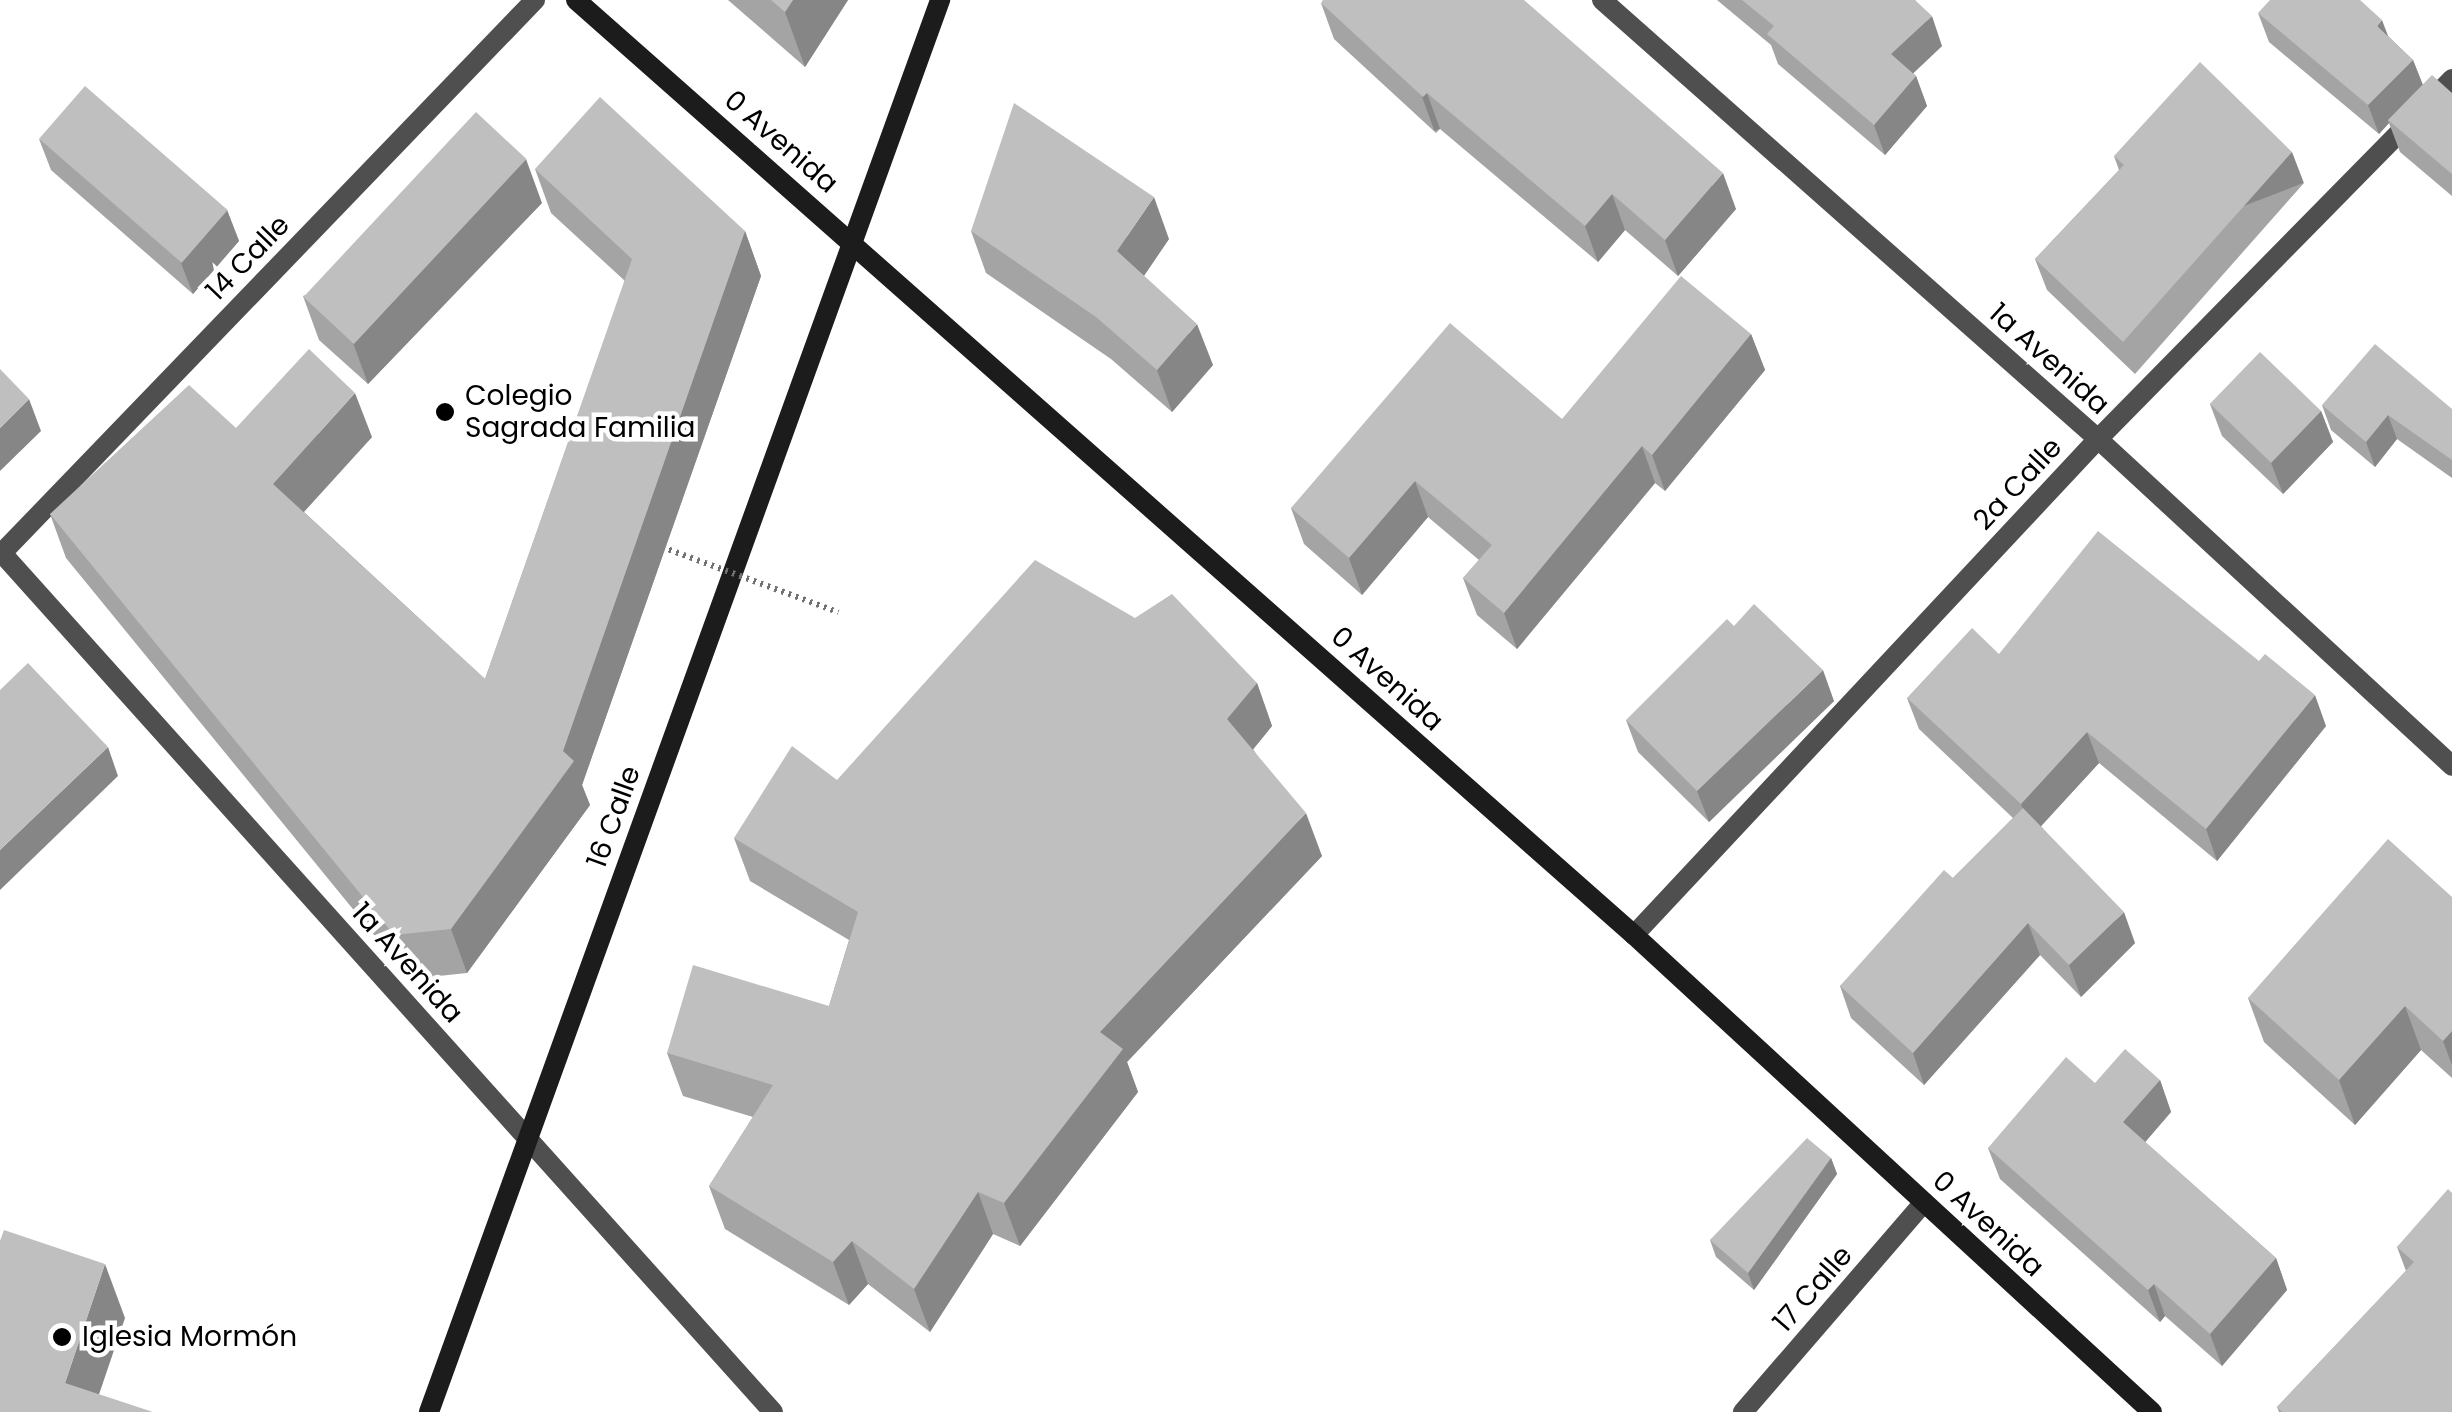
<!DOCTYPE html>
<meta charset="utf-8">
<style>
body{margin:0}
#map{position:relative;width:2452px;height:1412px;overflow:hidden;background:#fff;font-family:Poppins,sans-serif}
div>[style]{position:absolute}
.street>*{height:20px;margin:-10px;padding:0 10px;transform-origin:10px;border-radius:10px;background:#4f4f4f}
.secondary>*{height:20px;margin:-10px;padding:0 10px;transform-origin:10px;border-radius:10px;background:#1c1c1c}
.path-bridge>*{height:6px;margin-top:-3px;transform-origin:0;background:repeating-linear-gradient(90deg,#717171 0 2.5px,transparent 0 7.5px)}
.wall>*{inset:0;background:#a4a4a4}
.shaded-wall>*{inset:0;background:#868686;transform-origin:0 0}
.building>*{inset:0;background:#bfbfbf;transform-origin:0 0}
.dots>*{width:28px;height:28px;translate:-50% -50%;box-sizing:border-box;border:5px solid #fff;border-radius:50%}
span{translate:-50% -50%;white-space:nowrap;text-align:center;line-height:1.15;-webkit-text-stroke:9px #fff;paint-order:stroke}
.street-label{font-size:28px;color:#000}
.poi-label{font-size:28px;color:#000}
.left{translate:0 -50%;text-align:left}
</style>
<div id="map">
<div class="street">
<div style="left:1602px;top:0;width:662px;rotate:41.51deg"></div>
<div style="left:2098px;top:439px;width:482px;rotate:42.7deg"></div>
<div style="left:0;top:551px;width:1157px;rotate:48.08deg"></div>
<div style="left:0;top:555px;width:771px;rotate:-46.05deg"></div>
<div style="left:1634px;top:935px;width:679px;rotate:-46.91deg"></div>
<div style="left:2098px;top:439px;width:505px;rotate:-45.48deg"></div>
<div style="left:1743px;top:1412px;width:277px;rotate:-49.2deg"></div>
</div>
<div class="secondary">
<div style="left:576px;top:0;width:1412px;rotate:41.47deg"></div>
<div style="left:1634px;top:935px;width:704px;rotate:42.64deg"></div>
<div style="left:429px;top:1412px;width:1502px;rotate:-70.1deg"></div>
</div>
<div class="path-bridge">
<div style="left:662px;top:547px;width:188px;rotate:20.3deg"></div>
</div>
<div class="wall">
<div style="clip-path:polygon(728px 0,848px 0,805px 67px)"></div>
<div style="clip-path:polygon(1717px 0,1915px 0,1942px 46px,1913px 73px,1916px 76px,1927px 106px,1885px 155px,1778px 64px,1771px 45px)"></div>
<div style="clip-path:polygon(1321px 3px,1528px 4px,1736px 209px,1678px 276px,1625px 230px,1598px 262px,1440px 129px,1436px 133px,1334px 39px)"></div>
<div style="clip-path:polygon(2258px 13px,2388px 36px,2413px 60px,2423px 85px,2452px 93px,2452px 196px,2400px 152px,2389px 123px,2379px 134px,2269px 42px)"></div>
<div style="clip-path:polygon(39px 139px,227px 210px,239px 241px,193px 294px,51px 170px)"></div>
<div style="clip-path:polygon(2114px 156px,2304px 183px,2135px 374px,2047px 290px,2035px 259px,2119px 170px)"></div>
<div style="clip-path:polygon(535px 169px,745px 231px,761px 276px,582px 785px,590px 805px,467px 973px,410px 979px,66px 558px,50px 514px,236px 428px,372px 437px,304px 512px,485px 679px,625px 281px,551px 213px)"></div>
<div style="clip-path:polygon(542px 203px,368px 384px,319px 340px,303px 296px)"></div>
<div style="clip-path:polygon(971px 231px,1169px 239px,1144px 276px,1213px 365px,1172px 412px,1111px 359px,986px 273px)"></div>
<div style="clip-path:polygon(1751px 334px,1765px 370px,1665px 491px,1655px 483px,1517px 649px,1477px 615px,1463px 578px,1479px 560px,1428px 517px,1362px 595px,1304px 544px,1291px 508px,1562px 419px)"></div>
<div style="clip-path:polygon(2210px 404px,2321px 411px,2333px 442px,2283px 494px,2222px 436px)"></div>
<div style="clip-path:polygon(2322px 405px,2452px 409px,2452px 478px,2397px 439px,2375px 467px,2331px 430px)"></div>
<div style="clip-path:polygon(1135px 618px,1257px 683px,1272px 726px,1253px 749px,1322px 856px,1127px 1062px,1138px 1092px,1020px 1246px,993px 1234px,930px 1332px,868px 1284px,849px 1305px,725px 1229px,709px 1186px,753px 1117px,683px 1096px,667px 1053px,829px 1006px,849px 940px,750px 881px,734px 838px)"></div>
<div style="clip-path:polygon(1999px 654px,2326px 726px,2217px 861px,2099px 763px,2041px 826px,2135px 943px,2081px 997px,2040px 955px,1924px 1085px,1851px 1018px,1840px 986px,1953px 878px,2013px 818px,1919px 729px,1907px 698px)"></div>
<div style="clip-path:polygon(1834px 701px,1709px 822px,1638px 752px,1626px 720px)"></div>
<div style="clip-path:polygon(2452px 897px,2452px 1078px,2421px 1050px,2355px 1125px,2264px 1042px,2248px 998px)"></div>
<div style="clip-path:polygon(2160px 1080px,2171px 1112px,2145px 1142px,2276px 1258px,2287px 1290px,2222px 1366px,2165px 1316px,2160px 1322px,2000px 1179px,1988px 1148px,2095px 1083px)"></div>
<div style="clip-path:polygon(1831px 1158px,1837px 1174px,1754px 1290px,1716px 1257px,1710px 1240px)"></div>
<div style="clip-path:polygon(2452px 1193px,2452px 1412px,2279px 1412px,2277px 1407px,2406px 1271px,2397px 1247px)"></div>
</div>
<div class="shaded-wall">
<div style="clip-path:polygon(793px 0,848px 0,805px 67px,785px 12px)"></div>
<div style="clip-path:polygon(1932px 16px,1942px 46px,1902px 84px,1891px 54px)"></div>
<div style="clip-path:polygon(2382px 20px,2393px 49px,2377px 26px)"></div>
<div style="clip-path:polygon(2413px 60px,2424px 88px,2388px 120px,2389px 123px,2379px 134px,2368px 105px)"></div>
<div style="clip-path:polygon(1916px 76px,1927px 106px,1885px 155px,1874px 125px)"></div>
<div style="left:1427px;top:93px;width:38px;height:6px;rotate:70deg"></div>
<div style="left:2292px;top:152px;width:33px;height:254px;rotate:69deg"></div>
<div style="clip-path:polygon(526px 159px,542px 203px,368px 384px,352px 340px)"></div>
<div style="clip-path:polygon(1723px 173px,1736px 209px,1678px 276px,1665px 240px)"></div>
<div style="clip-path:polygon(1612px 194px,1625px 230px,1598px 262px,1585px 226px)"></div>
<div style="clip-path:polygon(1154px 197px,1169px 239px,1132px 293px,1117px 251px)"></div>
<div style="clip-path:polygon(227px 210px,239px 241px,193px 294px,181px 263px)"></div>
<div style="clip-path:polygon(745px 231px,761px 276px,582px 785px,590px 805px,467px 973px,451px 929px,563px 751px)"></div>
<div style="clip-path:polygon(1197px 324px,1213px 365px,1172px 412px,1157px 370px)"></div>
<div style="clip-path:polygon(1751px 334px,1765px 370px,1665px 491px,1652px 455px)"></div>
<div style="clip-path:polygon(355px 393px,372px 437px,289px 528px,273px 484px)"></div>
<div style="clip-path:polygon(29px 399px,41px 431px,0 471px,0 428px)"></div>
<div style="clip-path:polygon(2321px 411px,2333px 442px,2283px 494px,2271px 463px)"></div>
<div style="clip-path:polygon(2388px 415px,2397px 439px,2375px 467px,2366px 442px)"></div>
<div style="clip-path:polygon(1642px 446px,1655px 483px,1517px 649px,1504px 613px)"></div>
<div style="clip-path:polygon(1415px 481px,1428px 517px,1362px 595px,1349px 558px)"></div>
<div style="clip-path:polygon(1823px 670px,1834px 701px,1709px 822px,1697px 791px)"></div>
<div style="clip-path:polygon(1257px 683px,1272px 726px,1243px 762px,1227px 719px)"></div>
<div style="clip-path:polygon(2315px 695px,2326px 726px,2217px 861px,2206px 829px)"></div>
<div style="clip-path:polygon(2087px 732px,2099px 763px,2032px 836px,2021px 804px)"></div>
<div style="clip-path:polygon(108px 747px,118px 776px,0 890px,0 850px)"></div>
<div style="clip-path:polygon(1306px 813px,1322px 856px,1127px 1062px,1138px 1092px,1020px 1246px,1004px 1203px,1100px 1032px)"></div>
<div style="clip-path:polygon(2124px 912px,2135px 943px,2081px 997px,2069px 965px)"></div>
<div style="clip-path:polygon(2028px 923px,2040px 955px,1924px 1085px,1913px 1053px)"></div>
<div style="clip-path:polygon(2405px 1006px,2421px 1050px,2355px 1125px,2339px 1080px)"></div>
<div style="clip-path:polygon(2452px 1031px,2452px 1065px,2443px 1041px)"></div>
<div style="clip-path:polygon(2160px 1080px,2171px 1112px,2135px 1154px,2123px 1122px)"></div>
<div style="clip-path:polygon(1831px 1158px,1837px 1174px,1754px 1290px,1748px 1273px)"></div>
<div style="clip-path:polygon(978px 1192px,993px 1234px,930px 1332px,914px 1289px)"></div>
<div style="clip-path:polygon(852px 1241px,868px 1284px,849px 1305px,833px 1262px)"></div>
<div style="clip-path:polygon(2276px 1258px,2287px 1290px,2222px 1366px,2210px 1334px)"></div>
<div style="clip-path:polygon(105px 1264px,125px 1318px,93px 1412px,65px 1383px)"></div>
<div style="clip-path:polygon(2154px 1284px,2165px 1316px,2160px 1322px,2148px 1290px)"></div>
</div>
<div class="building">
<div style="clip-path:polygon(771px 0,793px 0,785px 12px)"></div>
<div style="clip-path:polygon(1323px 0,1524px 0,1723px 173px,1665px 240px,1612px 194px,1585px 226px,1427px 93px,1423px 97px,1321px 3px)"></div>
<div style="clip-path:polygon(1742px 0,1915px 0,1932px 16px,1891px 54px,1916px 76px,1874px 125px,1767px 34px,1774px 26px)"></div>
<div style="clip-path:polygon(2270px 0,2360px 0,2382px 20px,2377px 26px,2413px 60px,2368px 105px,2258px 13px)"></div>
<div style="clip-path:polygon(2200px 62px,2292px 152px,2123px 342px,2035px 259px,2124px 165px,2114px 156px)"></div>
<div style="clip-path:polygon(2432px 75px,2452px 93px,2452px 174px,2388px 120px)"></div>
<div style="left:85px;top:86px;width:189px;height:70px;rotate:41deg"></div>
<div style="clip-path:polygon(600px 97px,745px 231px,563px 751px,574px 761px,451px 929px,394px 935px,50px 514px,189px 385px,236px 428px,309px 349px,355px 393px,273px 484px,485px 679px,632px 259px,535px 169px)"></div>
<div style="clip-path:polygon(1014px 103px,1154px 197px,1117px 251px,1197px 324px,1157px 370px,1096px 317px,971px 231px)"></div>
<div style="left:476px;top:112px;width:69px;height:253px;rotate:43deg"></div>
<div style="clip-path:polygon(1681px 276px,1751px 334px,1652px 455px,1642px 446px,1504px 613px,1463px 578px,1492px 545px,1415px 481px,1349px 558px,1291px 508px,1450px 323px,1562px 419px)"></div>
<div style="clip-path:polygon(2375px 344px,2452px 409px,2452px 460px,2388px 415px,2366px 442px,2322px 405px)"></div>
<div style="left:2260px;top:352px;width:85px;height:72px;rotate:44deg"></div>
<div style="clip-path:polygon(0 369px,29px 399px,0 428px)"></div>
<div style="clip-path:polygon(2098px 531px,2259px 661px,2265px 654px,2315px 695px,2206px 829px,2087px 732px,2021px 804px,1907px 698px,1972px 628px,1999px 654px)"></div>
<div style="clip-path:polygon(1035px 560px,1135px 618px,1172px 594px,1257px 683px,1227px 719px,1306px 813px,1100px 1032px,1123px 1049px,1004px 1203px,978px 1192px,914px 1289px,852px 1241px,833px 1262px,709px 1186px,773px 1085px,667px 1053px,693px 965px,829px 1006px,858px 912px,734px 838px,792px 746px,837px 780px)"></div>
<div style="clip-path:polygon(1754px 604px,1823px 670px,1697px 791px,1626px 720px,1727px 619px,1734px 626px)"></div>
<div style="clip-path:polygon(28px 663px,108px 747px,0 850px,0 690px)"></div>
<div style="clip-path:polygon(2023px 808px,2124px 912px,2069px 965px,2028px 923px,1913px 1053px,1840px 986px,1944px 870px,1953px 878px)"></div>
<div style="clip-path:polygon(2388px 839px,2452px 897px,2452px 1031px,2443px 1041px,2405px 1006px,2339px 1080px,2248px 998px)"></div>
<div style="clip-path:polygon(2125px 1049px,2160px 1080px,2123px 1122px,2276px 1258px,2210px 1334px,2154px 1284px,2148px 1290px,1988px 1148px,2066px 1057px,2095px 1083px)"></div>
<div style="clip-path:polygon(1807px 1138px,1831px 1158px,1748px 1273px,1710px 1240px)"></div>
<div style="clip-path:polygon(2448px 1189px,2452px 1193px,2452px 1412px,2282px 1412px,2277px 1407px,2414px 1262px,2397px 1247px)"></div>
<div style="clip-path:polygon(4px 1230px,105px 1264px,65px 1383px,153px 1412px,0 1412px,0 1241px)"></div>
</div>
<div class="dots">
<div style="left:445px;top:412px;background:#000"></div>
<div style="left:62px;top:1337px;background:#000"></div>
</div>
<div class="street-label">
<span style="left:781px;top:142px;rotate:41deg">0 Avenida</span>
<span style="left:248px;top:258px;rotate:-46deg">14 Calle</span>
<span style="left:2049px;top:359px;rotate:42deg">1a Avenida</span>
<span style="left:2018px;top:484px;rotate:-47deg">2a Calle</span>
<span style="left:1387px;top:679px;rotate:42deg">0 Avenida</span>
<span style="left:614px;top:817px;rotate:-70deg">16 Calle</span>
<span style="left:407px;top:963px;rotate:48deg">1a Avenida</span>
<span style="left:1988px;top:1224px;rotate:43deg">0 Avenida</span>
<span style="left:1813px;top:1289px;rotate:-49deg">17 Calle</span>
</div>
<div class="poi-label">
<span class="left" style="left:465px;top:412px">Colegio<br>Sagrada Familia</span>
<span class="left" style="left:82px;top:1337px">Iglesia Mormón</span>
</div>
</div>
